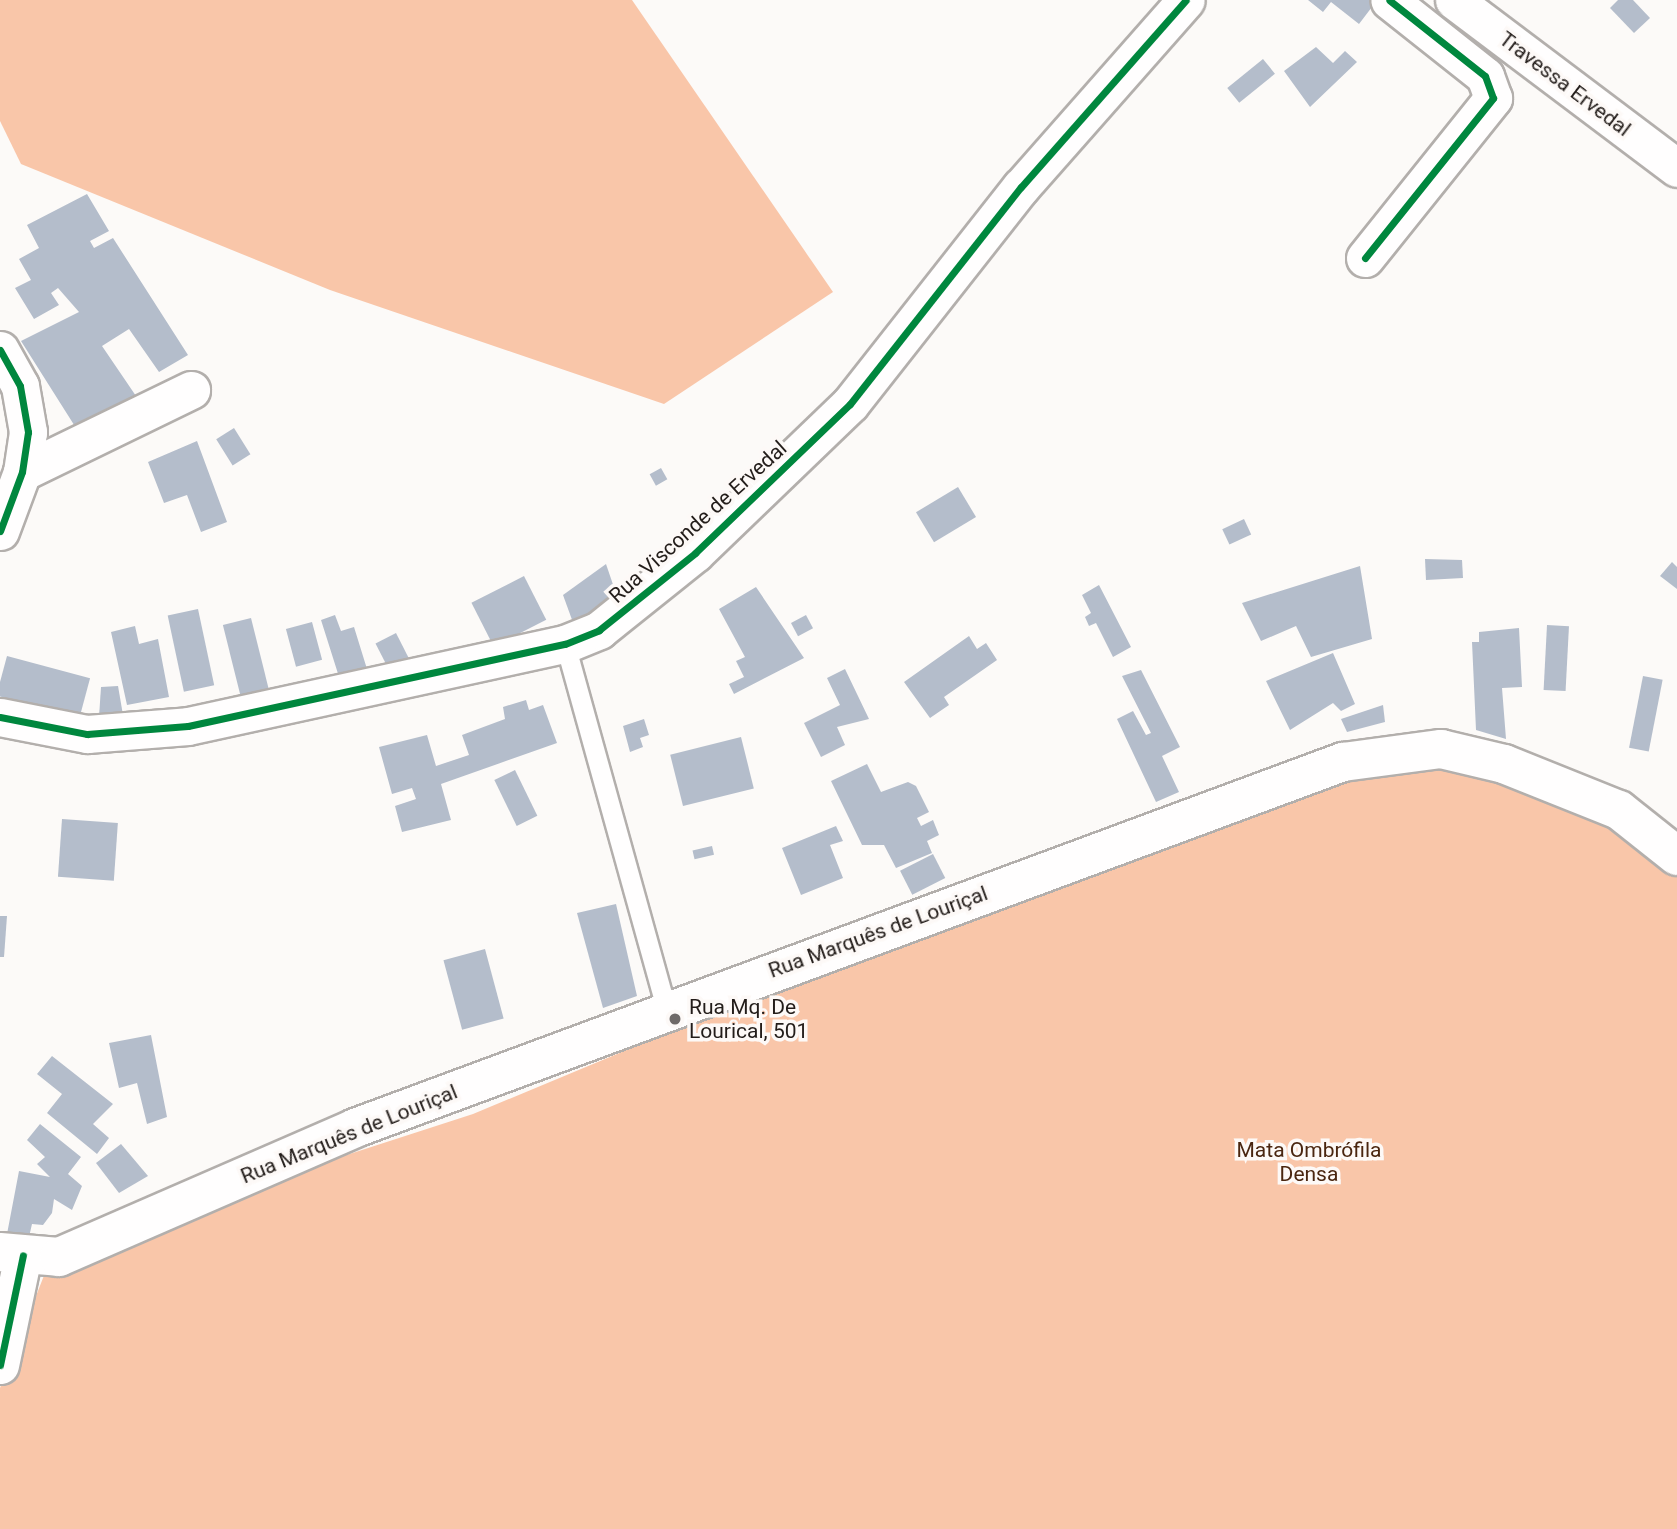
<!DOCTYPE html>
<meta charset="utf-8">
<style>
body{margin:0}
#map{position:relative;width:1677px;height:1529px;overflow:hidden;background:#fcfaf8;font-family:Roboto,sans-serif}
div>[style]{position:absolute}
.forest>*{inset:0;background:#f9c6a9}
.building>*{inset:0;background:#b4bdcb;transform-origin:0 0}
.roads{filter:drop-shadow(2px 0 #b3afac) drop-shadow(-2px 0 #b3afac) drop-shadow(0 2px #b3afac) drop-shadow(0 -2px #b3afac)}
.service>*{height:19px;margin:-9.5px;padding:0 9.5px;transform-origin:9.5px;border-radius:9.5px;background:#fffefe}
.minor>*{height:37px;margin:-18.5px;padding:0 18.5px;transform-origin:18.5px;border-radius:18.5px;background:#fffefe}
.secondary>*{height:38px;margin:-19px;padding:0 19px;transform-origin:19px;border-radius:19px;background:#fffefe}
.cycleway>*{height:7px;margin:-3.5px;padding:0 3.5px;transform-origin:3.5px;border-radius:3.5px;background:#00873e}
.dots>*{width:19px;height:19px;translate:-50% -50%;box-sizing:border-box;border:4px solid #fdf9f7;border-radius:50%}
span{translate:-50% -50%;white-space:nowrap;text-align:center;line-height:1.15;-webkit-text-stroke:7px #fdf9f7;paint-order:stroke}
.street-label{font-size:21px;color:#231d1a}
.poi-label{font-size:21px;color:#231d1a}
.left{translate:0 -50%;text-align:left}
.park-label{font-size:21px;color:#4a2610}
</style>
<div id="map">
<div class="forest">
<div style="clip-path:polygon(0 0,632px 0,833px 292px,664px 404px,330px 290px,21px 164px,0 121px)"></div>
<div style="clip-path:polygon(1428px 746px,1658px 840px,1677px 863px,1677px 1529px,0 1529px,0 1388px,54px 1250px,473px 1114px,1291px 773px)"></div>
</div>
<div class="building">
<div style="clip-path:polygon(1308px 0,1371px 0,1375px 3px,1359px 24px,1331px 2px,1323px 12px)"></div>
<div style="clip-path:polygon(1618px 0,1633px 0,1650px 18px,1634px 33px,1610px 8px)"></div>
<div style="clip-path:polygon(1316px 47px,1333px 63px,1345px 51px,1357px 62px,1310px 107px,1284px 71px)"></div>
<div style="left:1263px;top:59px;width:19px;height:46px;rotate:51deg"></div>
<div style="clip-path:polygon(87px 194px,109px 231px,90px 241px,94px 248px,113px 238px,188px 355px,159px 372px,129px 329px,102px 346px,136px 396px,76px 428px,21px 341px,79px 312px,58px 288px,51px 293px,59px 305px,34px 319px,15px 288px,31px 280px,19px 259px,39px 248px,27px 225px)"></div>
<div style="left:234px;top:428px;width:31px;height:21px;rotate:58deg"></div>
<div style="clip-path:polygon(197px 441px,227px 522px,201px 532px,187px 495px,164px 503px,148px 462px)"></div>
<div style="left:661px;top:468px;width:13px;height:13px;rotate:61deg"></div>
<div style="left:958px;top:487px;width:35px;height:49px;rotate:59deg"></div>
<div style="left:1244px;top:519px;width:17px;height:24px;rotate:65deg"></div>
<div style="clip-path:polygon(1425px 559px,1462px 560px,1463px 578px,1426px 580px)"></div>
<div style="clip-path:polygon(1672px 562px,1677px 567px,1677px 589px,1660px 576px)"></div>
<div style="clip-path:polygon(606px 564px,622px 611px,575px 628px,563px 595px)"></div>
<div style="clip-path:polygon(1360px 566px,1372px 639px,1311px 657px,1296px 626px,1261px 641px,1242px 603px)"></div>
<div style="left:524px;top:576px;width:49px;height:59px;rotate:63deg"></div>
<div style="clip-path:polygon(1099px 585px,1131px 647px,1113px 657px,1096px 623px,1089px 626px,1085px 617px,1091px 613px,1082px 595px)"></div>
<div style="clip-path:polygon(756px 587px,804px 658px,734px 694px,729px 684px,744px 677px,736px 661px,745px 657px,719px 609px)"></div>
<div style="left:198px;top:609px;width:78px;height:31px;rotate:78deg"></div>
<div style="clip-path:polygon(335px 615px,341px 631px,354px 627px,367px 669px,340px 680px,321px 620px)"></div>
<div style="left:806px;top:615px;width:15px;height:17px;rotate:62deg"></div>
<div style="left:251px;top:618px;width:83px;height:29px;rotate:76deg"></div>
<div style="left:312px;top:622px;width:39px;height:27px;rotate:75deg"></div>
<div style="left:1547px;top:625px;width:22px;height:65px;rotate:3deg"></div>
<div style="clip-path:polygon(135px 626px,139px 644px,158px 639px,169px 697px,127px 705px,111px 632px)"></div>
<div style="clip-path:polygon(1519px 628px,1522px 687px,1502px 688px,1506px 739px,1476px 730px,1472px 642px,1479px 642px,1479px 632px)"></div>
<div style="left:396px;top:633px;width:33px;height:23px;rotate:63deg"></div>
<div style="clip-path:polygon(969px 636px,977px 649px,986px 643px,997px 660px,944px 697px,949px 705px,930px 718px,904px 682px)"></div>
<div style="clip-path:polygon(1333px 653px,1355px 704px,1341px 711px,1333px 703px,1290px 730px,1266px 681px)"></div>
<div style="left:7px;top:656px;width:86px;height:41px;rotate:15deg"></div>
<div style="clip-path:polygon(845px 669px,869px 719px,837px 727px,845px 745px,821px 757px,804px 723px,840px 705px,827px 678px)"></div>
<div style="clip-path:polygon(1141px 670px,1180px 747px,1162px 756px,1179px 792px,1156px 802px,1117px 719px,1133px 711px,1146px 735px,1151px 733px,1122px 676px)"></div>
<div style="left:1643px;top:676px;width:20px;height:73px;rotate:11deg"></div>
<div style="clip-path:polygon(118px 686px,123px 715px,99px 717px,101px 687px)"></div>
<div style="clip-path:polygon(526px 700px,529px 710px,543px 705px,557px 743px,441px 784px,451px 820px,402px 832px,395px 806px,416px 799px,412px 788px,392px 794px,379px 747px,427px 735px,436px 766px,469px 755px,462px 735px,505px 719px,503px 707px)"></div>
<div style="clip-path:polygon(1383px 705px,1385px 722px,1347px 732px,1341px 719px)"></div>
<div style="clip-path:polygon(644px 719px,649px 735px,640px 738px,643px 747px,630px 752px,623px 726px)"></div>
<div style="left:741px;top:737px;width:53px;height:73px;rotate:76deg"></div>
<div style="clip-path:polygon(867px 764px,881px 792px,908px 782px,916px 786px,929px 812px,917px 818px,921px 826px,933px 820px,939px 835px,927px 841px,932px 853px,896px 868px,884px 845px,862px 845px,831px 781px)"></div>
<div style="left:515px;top:770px;width:51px;height:23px;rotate:64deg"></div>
<div style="left:62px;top:819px;width:56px;height:58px;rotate:4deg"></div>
<div style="clip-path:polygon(836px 826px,843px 841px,830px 845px,843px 878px,801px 895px,782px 848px)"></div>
<div style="left:712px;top:846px;width:9px;height:20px;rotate:77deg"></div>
<div style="left:933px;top:854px;width:27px;height:37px;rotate:63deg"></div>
<div style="clip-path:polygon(616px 904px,637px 996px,603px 1008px,577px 913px)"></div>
<div style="clip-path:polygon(0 916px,7px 916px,4px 957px,0 957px)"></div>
<div style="left:485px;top:949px;width:72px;height:43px;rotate:75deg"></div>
<div style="clip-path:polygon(151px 1035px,167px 1117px,147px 1124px,137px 1083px,119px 1088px,109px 1043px)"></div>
<div style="clip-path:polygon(52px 1056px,113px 1104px,93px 1124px,109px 1138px,97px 1154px,47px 1113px,62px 1094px,37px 1074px)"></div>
<div style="clip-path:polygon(40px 1124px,81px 1157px,68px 1174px,82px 1186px,72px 1210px,54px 1199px,52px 1213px,43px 1225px,32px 1224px,29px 1237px,7px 1234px,19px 1171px,50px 1177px,37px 1164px,45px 1157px,27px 1140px)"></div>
<div style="clip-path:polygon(121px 1144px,148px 1176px,119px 1193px,96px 1163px)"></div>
</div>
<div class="roads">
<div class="service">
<div style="left:565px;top:644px;width:381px;rotate:74.5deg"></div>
</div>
<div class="minor">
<div style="left:1454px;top:0;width:279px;rotate:37deg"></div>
<div style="left:1365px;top:258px;width:205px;rotate:-51.3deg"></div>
<div style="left:1493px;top:98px;width:23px;rotate:-110deg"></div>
<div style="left:1485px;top:76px;width:122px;rotate:-141.6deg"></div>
<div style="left:0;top:350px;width:41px;rotate:60.9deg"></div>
<div style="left:20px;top:386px;width:47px;rotate:80.1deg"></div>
<div style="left:28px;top:432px;width:40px;rotate:98.5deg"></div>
<div style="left:22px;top:472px;width:63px;rotate:110.4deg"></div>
<div style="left:22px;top:472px;width:188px;rotate:-25.9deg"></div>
<div style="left:0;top:717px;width:89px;rotate:11.1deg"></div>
<div style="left:87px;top:734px;width:101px;rotate:-4.5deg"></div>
<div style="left:188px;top:726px;width:386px;rotate:-12.3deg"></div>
<div style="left:565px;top:644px;width:37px;rotate:-22deg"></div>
<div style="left:599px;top:630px;width:123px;rotate:-38.7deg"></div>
<div style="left:695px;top:553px;width:215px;rotate:-43.9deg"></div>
<div style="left:850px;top:404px;width:276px;rotate:-51.8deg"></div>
<div style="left:1021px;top:187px;width:249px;rotate:-48.6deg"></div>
<div style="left:0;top:1365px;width:112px;rotate:-78.2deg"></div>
</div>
<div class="secondary">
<div style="left:0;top:1252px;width:59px;rotate:4.8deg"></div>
<div style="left:59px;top:1257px;width:323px;rotate:-23.5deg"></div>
<div style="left:355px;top:1128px;width:1054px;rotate:-20.33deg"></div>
<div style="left:1343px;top:762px;width:99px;rotate:-7.6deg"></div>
<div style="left:1441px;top:749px;width:65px;rotate:13.4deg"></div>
<div style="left:1504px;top:764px;width:124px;rotate:21.8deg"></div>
<div style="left:1619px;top:810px;width:74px;rotate:38.4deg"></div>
</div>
</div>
<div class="cycleway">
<div style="left:1365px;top:258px;width:205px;rotate:-51.3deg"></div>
<div style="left:1493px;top:98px;width:23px;rotate:-110deg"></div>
<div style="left:1485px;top:76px;width:122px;rotate:-141.6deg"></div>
<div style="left:0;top:350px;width:41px;rotate:60.9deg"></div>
<div style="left:20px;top:386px;width:47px;rotate:80.1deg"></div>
<div style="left:28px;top:432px;width:40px;rotate:98.5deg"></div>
<div style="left:22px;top:472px;width:63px;rotate:110.4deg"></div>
<div style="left:0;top:717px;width:89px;rotate:11.1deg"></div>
<div style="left:87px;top:734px;width:101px;rotate:-4.5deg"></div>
<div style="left:188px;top:726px;width:386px;rotate:-12.3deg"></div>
<div style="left:565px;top:644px;width:37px;rotate:-22deg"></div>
<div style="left:599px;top:630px;width:123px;rotate:-38.7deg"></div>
<div style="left:695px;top:553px;width:215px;rotate:-43.9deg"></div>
<div style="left:850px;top:404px;width:276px;rotate:-51.8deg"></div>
<div style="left:1021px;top:187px;width:249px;rotate:-48.6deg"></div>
<div style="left:0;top:1365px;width:112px;rotate:-78.2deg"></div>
</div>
<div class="dots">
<div style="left:675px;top:1019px;background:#6f6a68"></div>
</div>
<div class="street-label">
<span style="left:1565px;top:84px;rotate:37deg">Travessa Ervedal</span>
<span style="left:698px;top:522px;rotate:-42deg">Rua Visconde de Ervedal</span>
<span style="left:878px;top:932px;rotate:-20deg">Rua Marquês de Louriçal</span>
<span style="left:349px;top:1134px;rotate:-22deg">Rua Marquês de Louriçal</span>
</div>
<div class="poi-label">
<span class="left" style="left:689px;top:1019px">Rua Mq. De<br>Lourical, 501</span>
</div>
<div class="park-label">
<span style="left:1309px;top:1162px">Mata Ombrófila<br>Densa</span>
</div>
</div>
